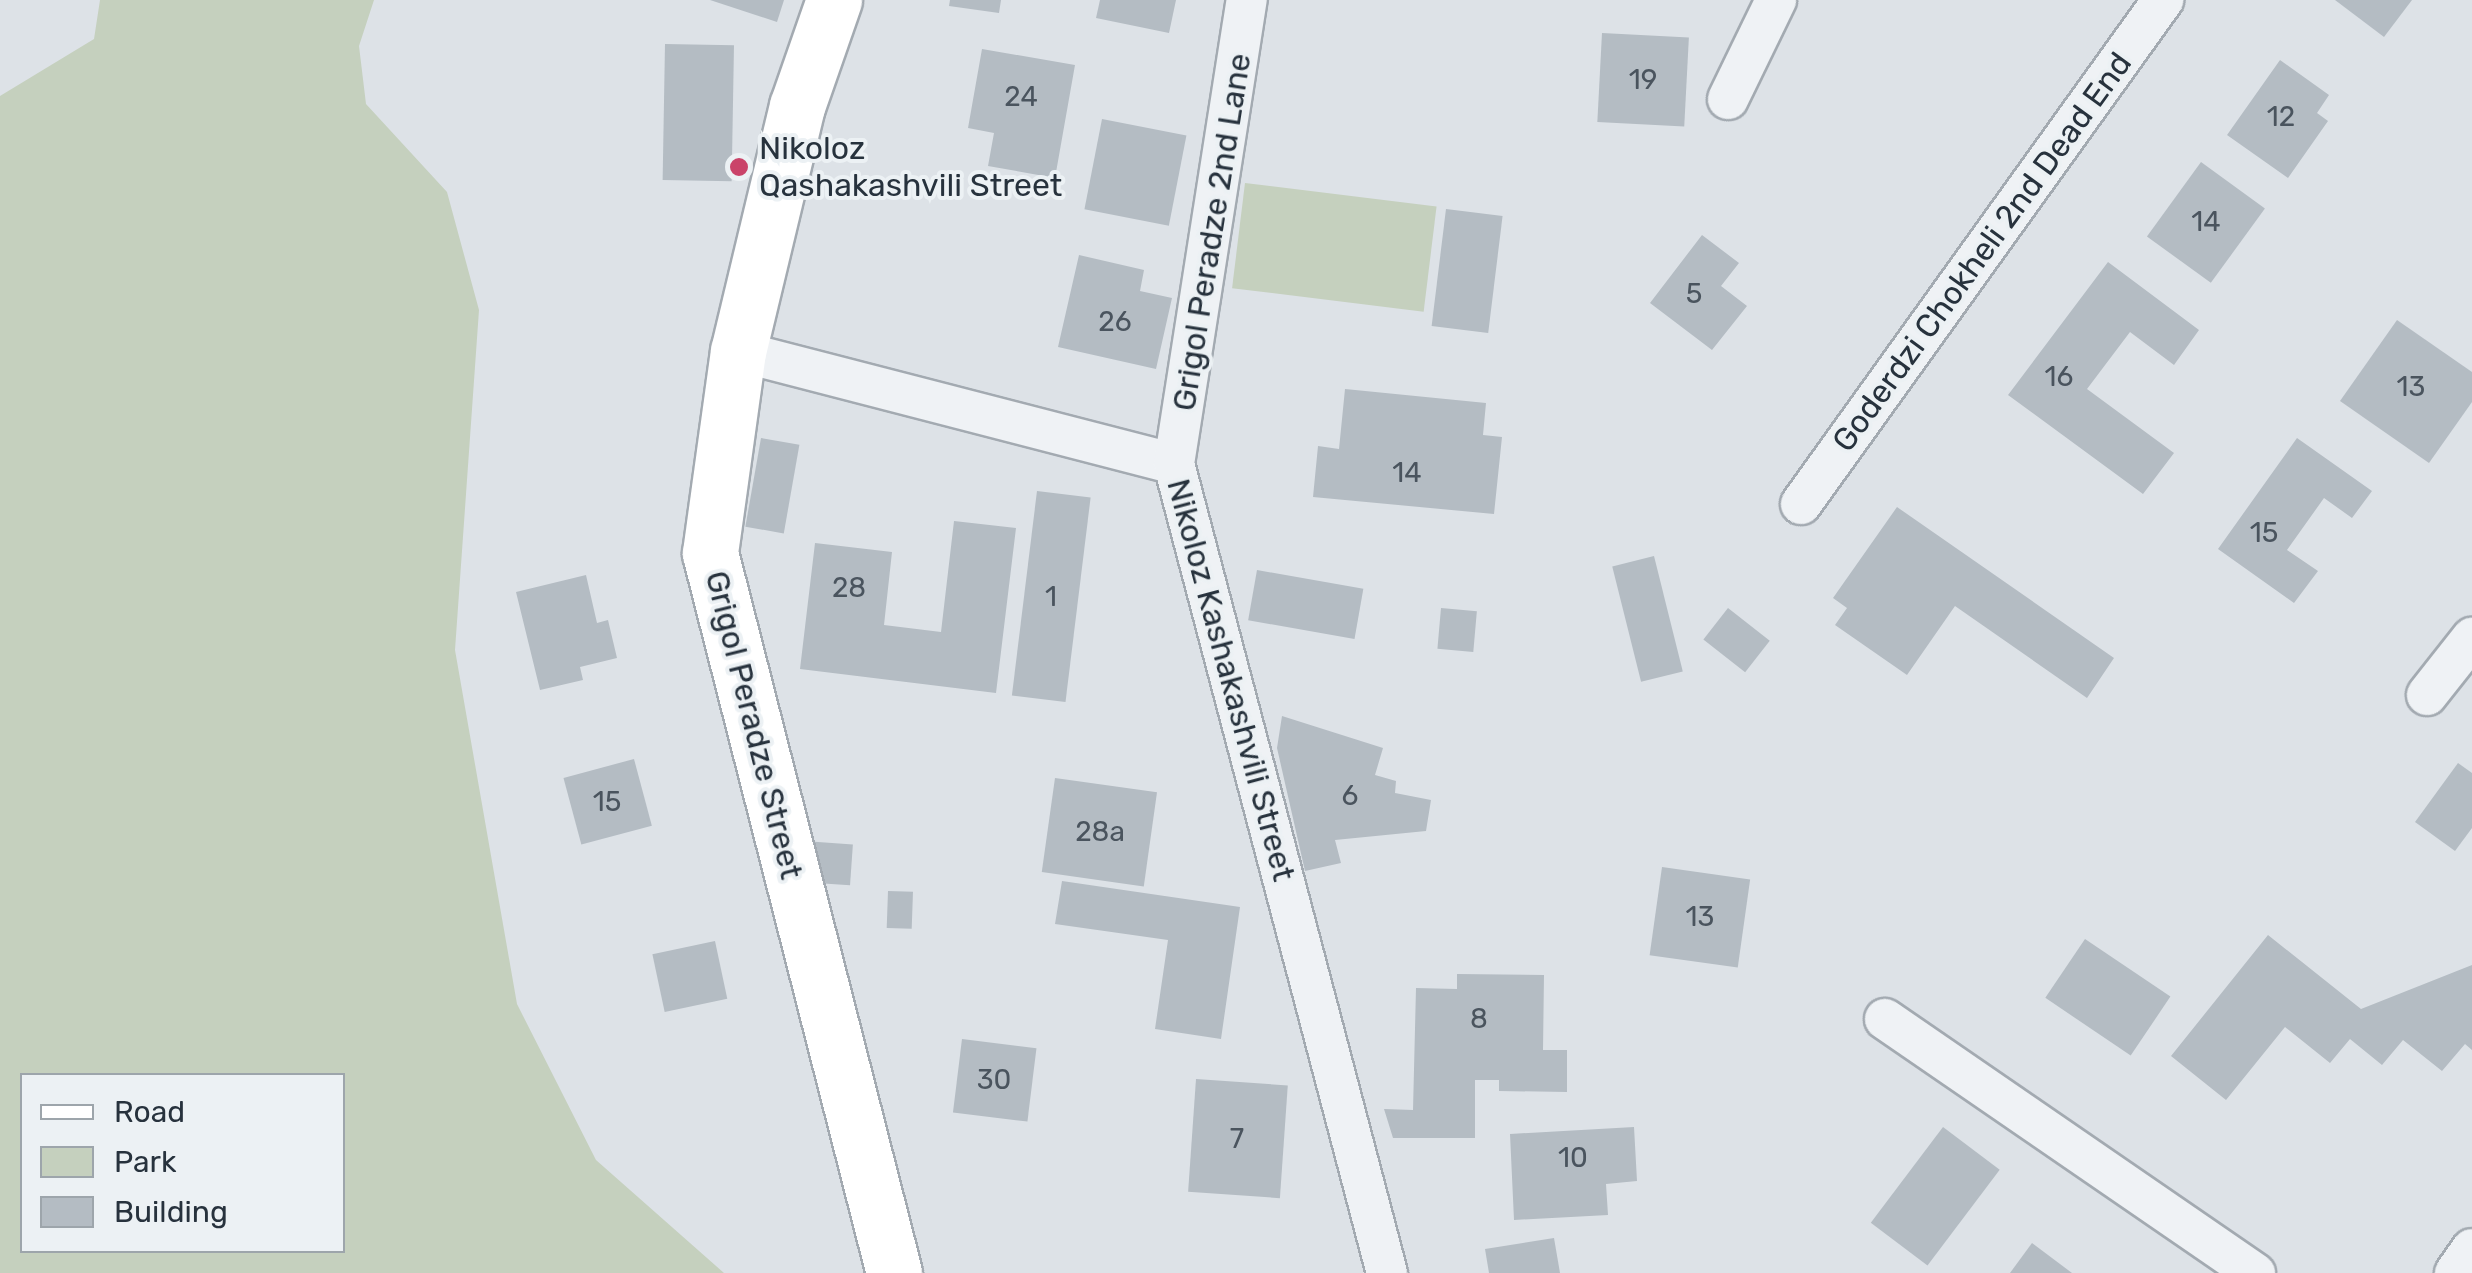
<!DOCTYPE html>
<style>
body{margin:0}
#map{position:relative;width:2472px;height:1273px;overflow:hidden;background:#dde2e7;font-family:Rubik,sans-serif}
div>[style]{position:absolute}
.green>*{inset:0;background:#c5d0be;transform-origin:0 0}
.building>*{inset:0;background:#b4bcc3;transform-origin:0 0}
.roads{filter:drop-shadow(2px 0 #a3aab1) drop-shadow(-2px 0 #a3aab1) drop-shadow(0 2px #a3aab1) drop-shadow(0 -2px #a3aab1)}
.street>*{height:40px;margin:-20px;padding:0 20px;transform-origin:20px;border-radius:20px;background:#eff2f5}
.secondary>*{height:55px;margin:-27.5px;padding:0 27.5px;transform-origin:27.5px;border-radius:27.5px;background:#fff}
.dots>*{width:28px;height:28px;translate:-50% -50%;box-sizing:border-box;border:5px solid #ecf1f4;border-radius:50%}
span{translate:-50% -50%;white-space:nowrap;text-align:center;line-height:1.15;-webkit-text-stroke:8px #ecf1f4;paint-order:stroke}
.number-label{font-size:28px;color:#4a545e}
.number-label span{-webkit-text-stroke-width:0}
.poi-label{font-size:32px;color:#27323d}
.left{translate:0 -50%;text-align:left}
.street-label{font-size:32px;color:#27323d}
.legend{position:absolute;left:20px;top:1073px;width:325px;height:180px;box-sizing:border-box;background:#ecf1f4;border:2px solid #9da5ab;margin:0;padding:12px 18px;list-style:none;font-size:30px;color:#27323d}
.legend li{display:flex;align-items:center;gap:20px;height:50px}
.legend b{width:50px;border:2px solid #9da5ab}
</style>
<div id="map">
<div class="green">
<div style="clip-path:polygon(evenodd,100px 0,374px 0,359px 46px,366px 104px,447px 192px,479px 310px,455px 650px,517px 1004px,596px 1160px,724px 1273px,0 1273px,0 96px,94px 39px,100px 0,22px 1076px,342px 1076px,342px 1250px,22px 1250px,22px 1076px)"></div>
<div style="left:1245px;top:183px;width:193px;height:106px;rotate:7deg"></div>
</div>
<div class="building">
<div style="clip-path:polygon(710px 0,784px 0,777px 22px)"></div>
<div style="clip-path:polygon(950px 0,1001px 0,999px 13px,949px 6px)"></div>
<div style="clip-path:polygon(1100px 0,1176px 0,1169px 33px,1096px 18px)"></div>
<div style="clip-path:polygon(2335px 0,2412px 0,2384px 37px)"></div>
<div style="left:1602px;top:33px;width:87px;height:89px;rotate:3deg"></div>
<div style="left:665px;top:44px;width:69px;height:136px;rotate:1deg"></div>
<div style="clip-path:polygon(982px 49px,1075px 65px,1055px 178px,988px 166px,994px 133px,968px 128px)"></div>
<div style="clip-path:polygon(2280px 60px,2329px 95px,2317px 113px,2328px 121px,2288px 178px,2227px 135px)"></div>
<div style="left:1102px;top:119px;width:86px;height:92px;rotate:11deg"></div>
<div style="left:2201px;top:162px;width:79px;height:92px;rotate:36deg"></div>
<div style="left:1446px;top:209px;width:57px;height:118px;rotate:7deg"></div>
<div style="clip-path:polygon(1702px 235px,1739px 263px,1721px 286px,1747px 306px,1712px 350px,1650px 303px)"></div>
<div style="clip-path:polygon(1079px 255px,1144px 270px,1140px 291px,1172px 298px,1156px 369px,1058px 347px)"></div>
<div style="clip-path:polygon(2108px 262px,2199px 330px,2174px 365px,2130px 332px,2087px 389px,2174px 453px,2143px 494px,2008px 395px)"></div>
<div style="clip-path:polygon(2397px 320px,2472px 372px,2472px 402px,2429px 463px,2340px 401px)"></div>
<div style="clip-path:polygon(1345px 389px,1486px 403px,1483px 435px,1502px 437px,1494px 514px,1313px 497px,1318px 446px,1339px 449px)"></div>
<div style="left:761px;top:438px;width:39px;height:90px;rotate:10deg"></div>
<div style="clip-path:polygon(2297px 438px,2372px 491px,2352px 518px,2324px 498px,2287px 550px,2318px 571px,2294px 603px,2218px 549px)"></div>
<div style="left:1037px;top:491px;width:54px;height:206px;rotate:7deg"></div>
<div style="clip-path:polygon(1897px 507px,2114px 658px,2087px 698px,1955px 606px,1907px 675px,1835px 625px,1847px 608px,1833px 598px)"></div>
<div style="clip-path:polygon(954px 521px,1016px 528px,996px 693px,800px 669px,815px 543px,892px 552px,884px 625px,941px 632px)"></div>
<div style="left:1654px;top:556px;width:119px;height:43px;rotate:76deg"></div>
<div style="left:1257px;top:570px;width:108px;height:51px;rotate:10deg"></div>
<div style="clip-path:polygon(586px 575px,597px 623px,608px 620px,617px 658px,580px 667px,583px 680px,540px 690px,516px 592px)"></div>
<div style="left:1441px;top:608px;width:36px;height:41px;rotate:5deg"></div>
<div style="left:1728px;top:608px;width:53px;height:40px;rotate:38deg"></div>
<div style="clip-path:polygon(1282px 716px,1383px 748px,1375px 775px,1396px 781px,1395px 793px,1431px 800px,1426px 831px,1335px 840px,1341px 863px,1305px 871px,1277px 748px)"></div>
<div style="left:634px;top:759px;width:69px;height:73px;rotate:75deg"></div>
<div style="clip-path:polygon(2458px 763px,2472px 773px,2472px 828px,2455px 851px,2415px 822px)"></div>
<div style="left:1055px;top:778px;width:103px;height:95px;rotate:8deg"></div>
<div style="left:804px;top:841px;width:49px;height:41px;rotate:4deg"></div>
<div style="left:1662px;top:867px;width:89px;height:89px;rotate:8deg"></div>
<div style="clip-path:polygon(1062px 881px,1240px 907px,1221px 1039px,1155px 1029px,1168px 940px,1055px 924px)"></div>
<div style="left:888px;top:891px;width:25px;height:37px;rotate:2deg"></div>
<div style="clip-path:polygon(2268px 935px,2361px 1009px,2472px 965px,2472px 1050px,2465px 1044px,2442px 1071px,2403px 1040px,2382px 1065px,2350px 1039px,2330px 1063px,2285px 1027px,2226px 1100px,2171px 1056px)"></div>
<div style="left:2085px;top:939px;width:103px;height:71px;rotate:34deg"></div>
<div style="left:715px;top:941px;width:59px;height:64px;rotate:78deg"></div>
<div style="clip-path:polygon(1457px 974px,1544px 975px,1543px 1050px,1567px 1050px,1567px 1092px,1499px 1091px,1499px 1080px,1475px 1080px,1475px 1138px,1393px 1138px,1384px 1109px,1413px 1110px,1416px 988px,1457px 989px)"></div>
<div style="left:962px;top:1039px;width:75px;height:74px;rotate:7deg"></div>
<div style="left:1196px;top:1079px;width:92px;height:113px;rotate:4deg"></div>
<div style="clip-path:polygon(1634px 1127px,1637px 1181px,1606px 1184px,1608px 1215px,1514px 1220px,1510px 1134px)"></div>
<div style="left:1943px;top:1127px;width:71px;height:120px;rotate:37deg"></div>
<div style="clip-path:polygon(1554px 1238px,1560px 1273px,1489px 1273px,1485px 1249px)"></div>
<div style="clip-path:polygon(2032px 1243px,2072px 1273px,2010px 1273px)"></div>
</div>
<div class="roads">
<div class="street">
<div style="left:1728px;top:99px;width:110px;rotate:-64.1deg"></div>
<div style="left:738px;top:351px;width:450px;rotate:14.5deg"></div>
<div style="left:1174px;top:464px;width:837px;rotate:75.25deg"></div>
<div style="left:1174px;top:464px;width:470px;rotate:-81.1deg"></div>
<div style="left:1801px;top:504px;width:621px;rotate:-54.31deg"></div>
<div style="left:2427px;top:695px;width:73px;rotate:-51.7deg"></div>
<div style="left:1885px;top:1019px;width:449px;rotate:34.5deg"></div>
<div style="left:2455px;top:1273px;width:29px;rotate:-55deg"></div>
</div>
<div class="secondary">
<div style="left:834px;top:0;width:112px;rotate:109.2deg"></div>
<div style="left:797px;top:106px;width:252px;rotate:103.5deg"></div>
<div style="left:738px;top:351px;width:204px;rotate:97.9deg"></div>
<div style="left:710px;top:553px;width:743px;rotate:75.66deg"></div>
</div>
</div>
<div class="dots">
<div style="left:739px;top:167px;background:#ca4369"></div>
</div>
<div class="number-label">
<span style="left:1643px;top:80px">19</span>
<span style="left:1021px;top:97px">24</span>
<span style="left:2281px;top:117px">12</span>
<span style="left:2206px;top:222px">14</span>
<span style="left:1694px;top:294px">5</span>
<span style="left:1115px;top:322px">26</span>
<span style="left:2059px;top:377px">16</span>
<span style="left:2411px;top:387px">13</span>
<span style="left:1407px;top:473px">14</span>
<span style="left:2264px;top:533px">15</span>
<span style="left:849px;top:588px">28</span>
<span style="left:1051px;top:597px">1</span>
<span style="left:1350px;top:796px">6</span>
<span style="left:607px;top:802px">15</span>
<span style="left:1100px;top:832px">28a</span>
<span style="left:1700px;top:917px">13</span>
<span style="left:1479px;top:1019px">8</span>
<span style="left:994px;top:1080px">30</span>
<span style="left:1237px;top:1139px">7</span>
<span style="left:1573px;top:1158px">10</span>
</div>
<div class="poi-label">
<span class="left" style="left:759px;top:167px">Nikoloz<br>Qashakashvili Street</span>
</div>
<div class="street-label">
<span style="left:1212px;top:232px;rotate:-81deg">Grigol Peradze 2nd Lane</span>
<span style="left:1982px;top:252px;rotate:-54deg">Goderdzi Chokheli 2nd Dead End</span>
<span style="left:1231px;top:680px;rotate:75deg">Nikoloz Kashakashvili Street</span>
<span style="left:754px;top:725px;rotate:76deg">Grigol Peradze Street</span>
</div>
<ul class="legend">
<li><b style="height:12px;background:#fff"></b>Road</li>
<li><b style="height:28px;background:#c5d0be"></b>Park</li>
<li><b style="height:28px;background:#b4bcc3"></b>Building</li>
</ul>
</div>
